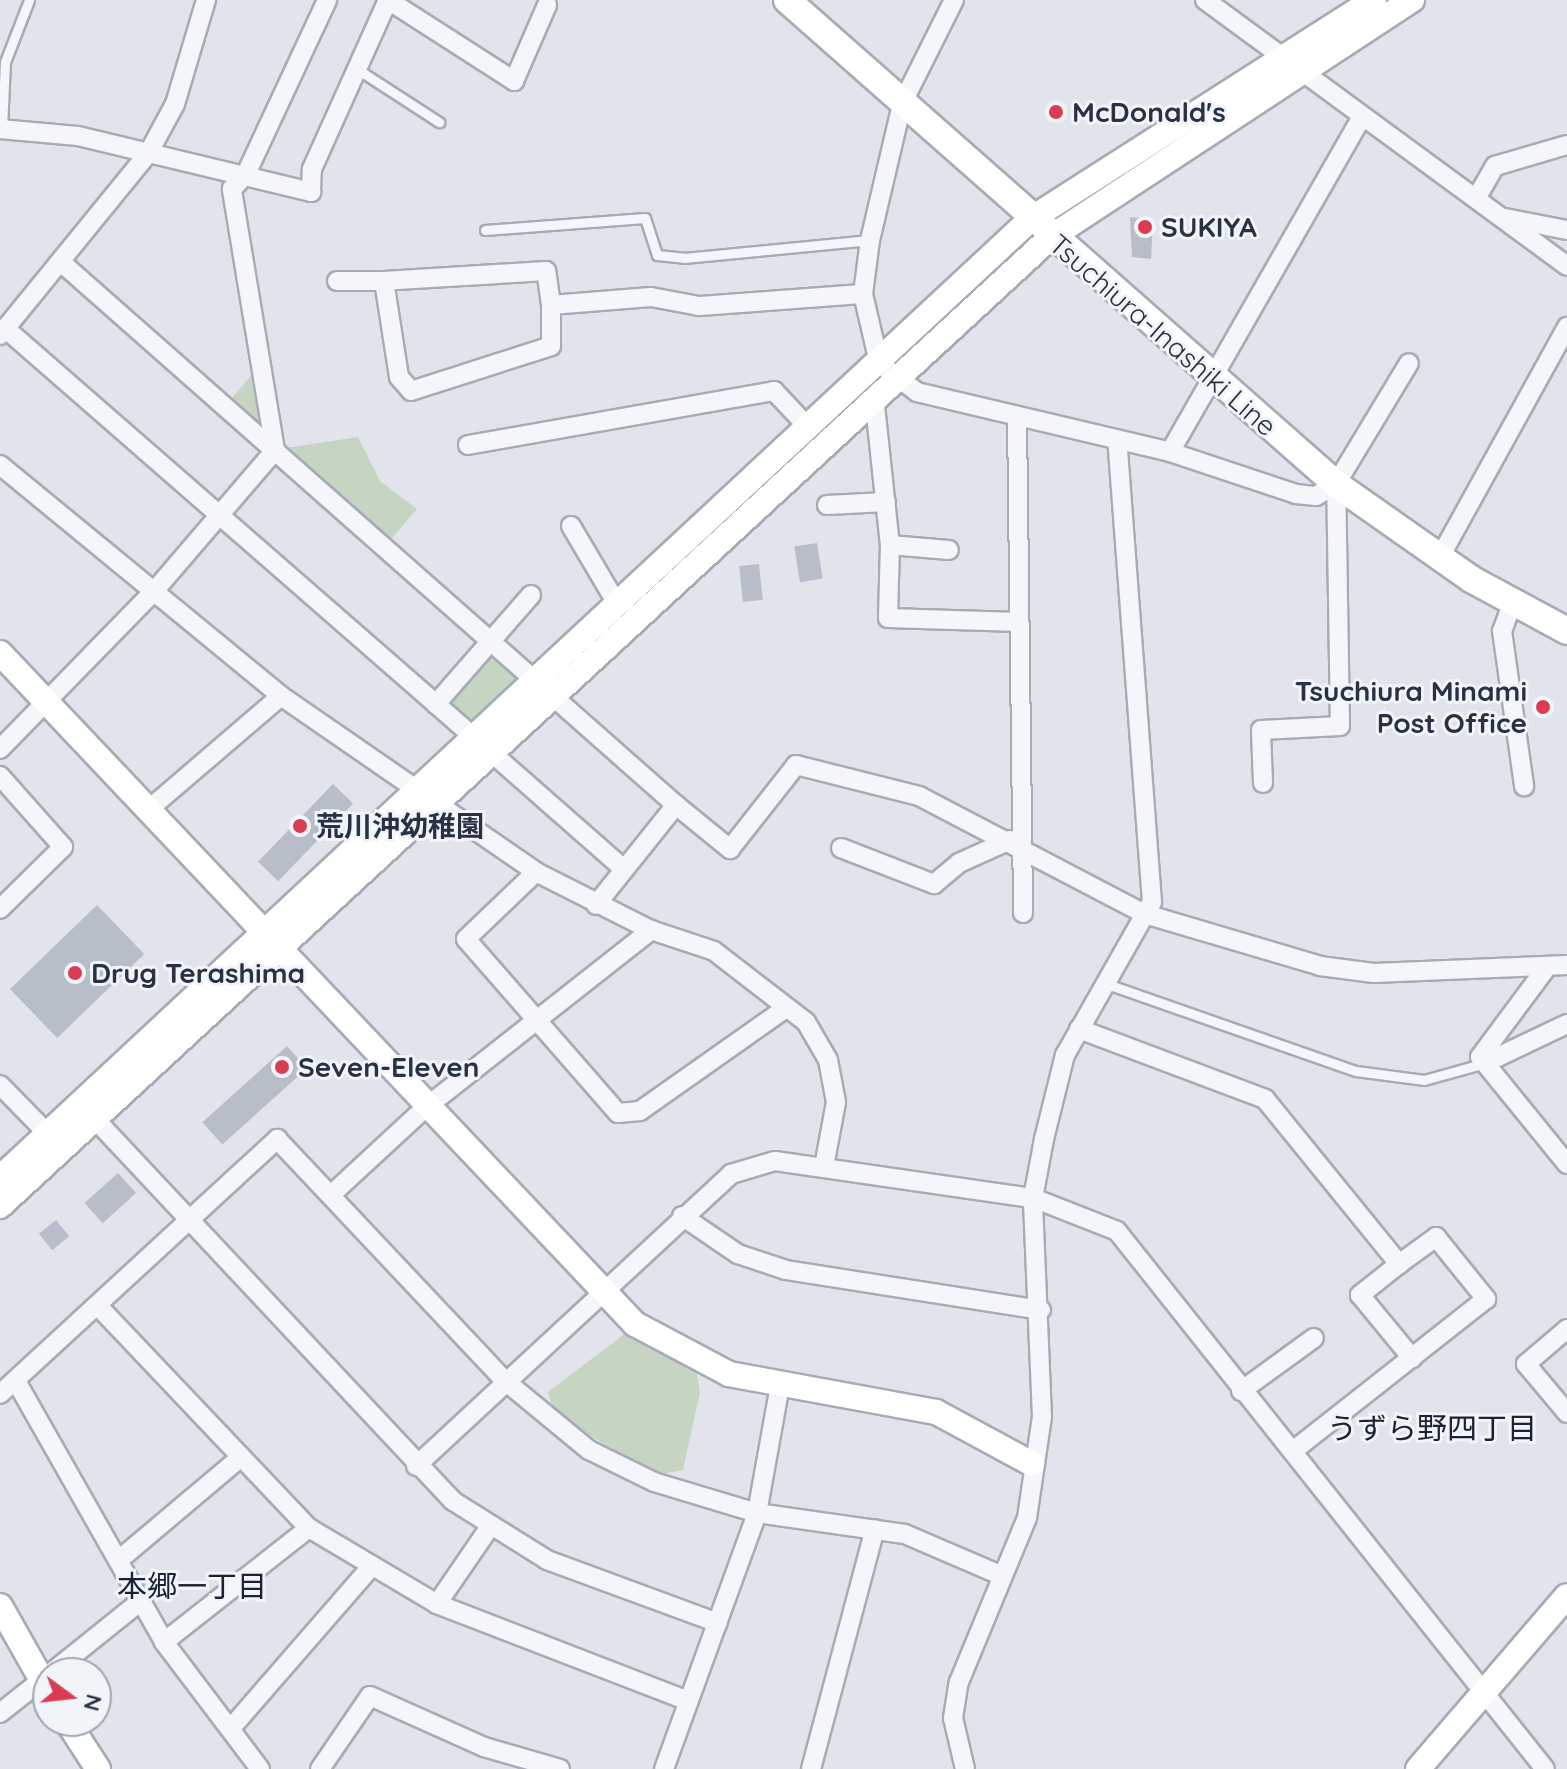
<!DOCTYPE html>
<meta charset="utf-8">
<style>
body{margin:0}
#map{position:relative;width:1567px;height:1769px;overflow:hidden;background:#e1e5eb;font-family:Quicksand,"Noto Sans JP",sans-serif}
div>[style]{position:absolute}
.green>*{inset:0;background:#c6d5c1;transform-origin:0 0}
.building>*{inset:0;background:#b8bec9;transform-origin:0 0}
.roads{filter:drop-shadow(2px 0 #a6acb6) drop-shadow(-2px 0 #a6acb6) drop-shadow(0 2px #a6acb6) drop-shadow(0 -2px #a6acb6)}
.lane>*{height:9px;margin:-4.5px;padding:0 4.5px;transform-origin:4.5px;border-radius:4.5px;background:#f4f6f9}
.street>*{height:18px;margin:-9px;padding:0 9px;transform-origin:9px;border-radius:9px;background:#f4f6f9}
.secondary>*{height:24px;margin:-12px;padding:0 12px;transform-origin:12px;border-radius:12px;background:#fff}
.primary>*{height:26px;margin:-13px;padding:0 13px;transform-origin:13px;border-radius:13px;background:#fff}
.dots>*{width:22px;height:22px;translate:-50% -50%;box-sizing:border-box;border:4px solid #f1f4f8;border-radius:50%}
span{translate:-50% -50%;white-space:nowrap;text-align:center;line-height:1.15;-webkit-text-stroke:6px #f1f4f8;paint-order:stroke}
.poi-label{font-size:28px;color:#283244;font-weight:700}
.left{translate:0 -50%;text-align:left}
.right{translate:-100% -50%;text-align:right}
.street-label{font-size:28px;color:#283244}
.neighbourhood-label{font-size:30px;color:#1a2335}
.north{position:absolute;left:32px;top:1657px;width:80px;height:80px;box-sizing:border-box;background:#f1f4f8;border:2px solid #a1a6b0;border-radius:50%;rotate:105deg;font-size:22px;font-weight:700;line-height:32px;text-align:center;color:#283244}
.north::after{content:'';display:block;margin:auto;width:28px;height:36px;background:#da3c52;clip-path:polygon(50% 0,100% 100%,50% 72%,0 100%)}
</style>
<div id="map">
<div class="green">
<div style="clip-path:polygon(259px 366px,272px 443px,227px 404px)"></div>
<div style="clip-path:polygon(358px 437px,380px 481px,417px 509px,387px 544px,280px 449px)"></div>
<div style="left:492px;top:645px;width:51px;height:78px;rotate:40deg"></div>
<div style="clip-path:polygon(631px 1329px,696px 1370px,700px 1392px,683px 1470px,657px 1475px,554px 1414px,548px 1392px)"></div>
</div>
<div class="building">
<div style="clip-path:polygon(1130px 217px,1153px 219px,1151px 259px,1132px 257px)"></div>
<div style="left:817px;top:543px;width:36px;height:23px;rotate:81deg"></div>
<div style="left:759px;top:564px;width:36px;height:20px;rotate:84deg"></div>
<div style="left:333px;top:784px;width:28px;height:108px;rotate:44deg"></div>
<div style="left:97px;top:905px;width:68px;height:121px;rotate:46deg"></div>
<div style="left:287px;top:1046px;width:30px;height:114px;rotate:48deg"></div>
<div style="left:118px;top:1173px;width:27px;height:45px;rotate:48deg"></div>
<div style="left:56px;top:1220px;width:21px;height:22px;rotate:51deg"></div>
</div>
<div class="roads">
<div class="lane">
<div style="left:357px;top:69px;width:98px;rotate:32.9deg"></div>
<div style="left:2px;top:128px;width:66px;rotate:-87.4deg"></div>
<div style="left:5px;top:62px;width:66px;rotate:-68.8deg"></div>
<div style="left:485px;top:230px;width:160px;rotate:-4.3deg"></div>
<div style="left:645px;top:218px;width:39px;rotate:72deg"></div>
<div style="left:657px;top:255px;width:27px;rotate:6deg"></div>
<div style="left:684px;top:258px;width:187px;rotate:-5.5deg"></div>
<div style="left:1107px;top:984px;width:264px;rotate:19.3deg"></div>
<div style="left:1356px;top:1071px;width:69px;rotate:7.5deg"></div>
<div style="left:1424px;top:1080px;width:63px;rotate:-15.6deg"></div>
</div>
<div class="street">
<div style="left:954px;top:0;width:116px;rotate:116.6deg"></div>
<div style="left:902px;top:104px;width:140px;rotate:103.2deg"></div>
<div style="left:870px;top:240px;width:54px;rotate:97.4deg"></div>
<div style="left:863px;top:294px;width:71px;rotate:76.9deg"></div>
<div style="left:879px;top:363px;width:48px;rotate:37.3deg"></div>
<div style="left:917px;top:392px;width:260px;rotate:13.3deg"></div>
<div style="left:1170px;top:452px;width:133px;rotate:18.4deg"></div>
<div style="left:1296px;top:494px;width:20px;rotate:6deg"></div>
<div style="left:1316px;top:496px;width:23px;rotate:-31deg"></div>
<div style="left:1205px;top:0;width:449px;rotate:36.3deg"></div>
<div style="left:0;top:129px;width:78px;rotate:5.1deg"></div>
<div style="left:78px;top:136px;width:240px;rotate:13.5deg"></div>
<div style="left:311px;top:192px;width:23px;rotate:-88deg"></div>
<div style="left:312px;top:169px;width:185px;rotate:-65.8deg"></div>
<div style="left:388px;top:0;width:150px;rotate:32.7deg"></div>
<div style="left:514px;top:81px;width:83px;rotate:-66.5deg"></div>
<div style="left:1477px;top:197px;width:36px;rotate:-60deg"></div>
<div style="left:1495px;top:166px;width:75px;rotate:-16.3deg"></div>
<div style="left:1505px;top:218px;width:63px;rotate:11deg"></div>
<div style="left:62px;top:263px;width:819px;rotate:41.44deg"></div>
<div style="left:676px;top:805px;width:128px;rotate:128.7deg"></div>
<div style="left:337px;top:281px;width:47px"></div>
<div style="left:551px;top:305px;width:34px;rotate:-98deg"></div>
<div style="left:546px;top:271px;width:162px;rotate:176.5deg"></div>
<div style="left:384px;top:281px;width:97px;rotate:81.1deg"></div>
<div style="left:399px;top:377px;width:18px;rotate:49deg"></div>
<div style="left:411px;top:391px;width:147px;rotate:-17.8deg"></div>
<div style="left:551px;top:346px;width:41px;rotate:-90deg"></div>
<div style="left:551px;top:305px;width:100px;rotate:-4.6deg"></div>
<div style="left:651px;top:297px;width:49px;rotate:10.6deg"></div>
<div style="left:699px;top:306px;width:164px;rotate:-4.2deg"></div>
<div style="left:6px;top:329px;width:571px;rotate:41.09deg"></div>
<div style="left:0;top:335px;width:236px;rotate:-50.8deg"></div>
<div style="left:149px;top:152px;width:55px;rotate:-61.6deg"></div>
<div style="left:175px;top:104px;width:109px;rotate:-73.4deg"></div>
<div style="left:874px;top:396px;width:150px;rotate:83.9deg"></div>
<div style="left:890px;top:545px;width:73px;rotate:91.6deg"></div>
<div style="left:888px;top:618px;width:131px;rotate:1.7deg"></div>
<div style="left:1017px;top:416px;width:497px;rotate:89.3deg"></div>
<div style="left:468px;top:445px;width:311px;rotate:-10deg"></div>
<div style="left:774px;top:391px;width:50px;rotate:46.6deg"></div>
<div style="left:275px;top:450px;width:265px;rotate:-99.4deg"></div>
<div style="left:232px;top:189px;width:21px;rotate:-47deg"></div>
<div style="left:246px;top:174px;width:192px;rotate:-65deg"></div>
<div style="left:1170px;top:452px;width:383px;rotate:-60.2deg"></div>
<div style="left:0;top:465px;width:364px;rotate:39.4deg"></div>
<div style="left:281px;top:696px;width:310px;rotate:34.6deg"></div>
<div style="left:536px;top:872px;width:129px;rotate:26.8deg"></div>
<div style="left:651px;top:930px;width:66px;rotate:18.4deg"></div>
<div style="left:714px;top:951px;width:116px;rotate:37.7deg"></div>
<div style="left:806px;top:1022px;width:44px;rotate:59.9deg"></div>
<div style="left:828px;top:1060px;width:43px;rotate:79.2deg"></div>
<div style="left:836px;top:1102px;width:66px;rotate:100.5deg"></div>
<div style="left:827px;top:505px;width:59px;rotate:-2.9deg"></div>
<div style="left:571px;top:526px;width:88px;rotate:59.4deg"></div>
<div style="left:890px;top:545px;width:59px;rotate:4.8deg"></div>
<div style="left:1440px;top:557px;width:263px;rotate:-61.1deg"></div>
<div style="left:531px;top:595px;width:145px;rotate:131.1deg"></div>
<div style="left:436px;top:704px;width:250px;rotate:41.3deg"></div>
<div style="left:1512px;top:604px;width:29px;rotate:110deg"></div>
<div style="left:1502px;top:631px;width:157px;rotate:81.9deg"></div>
<div style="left:0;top:749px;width:223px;rotate:-45.7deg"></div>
<div style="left:156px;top:589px;width:183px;rotate:-49.4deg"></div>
<div style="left:0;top:776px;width:95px;rotate:48.4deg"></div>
<div style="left:63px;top:847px;width:88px;rotate:135.5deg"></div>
<div style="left:1263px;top:783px;width:53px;rotate:-92.2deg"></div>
<div style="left:1261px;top:730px;width:79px;rotate:-2.9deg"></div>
<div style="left:1340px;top:726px;width:242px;rotate:-90.9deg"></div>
<div style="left:1336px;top:484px;width:141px;rotate:-58.9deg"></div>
<div style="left:676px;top:805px;width:70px;rotate:39.2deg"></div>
<div style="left:730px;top:849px;width:107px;rotate:-51.8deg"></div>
<div style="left:796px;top:765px;width:127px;rotate:14.1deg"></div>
<div style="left:919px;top:796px;width:255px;rotate:27.6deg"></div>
<div style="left:1145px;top:914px;width:183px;rotate:16.5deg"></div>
<div style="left:1320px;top:966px;width:54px;rotate:7.4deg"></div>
<div style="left:1374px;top:973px;width:193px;rotate:-2.4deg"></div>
<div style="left:148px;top:810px;width:175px;rotate:-40.6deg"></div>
<div style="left:841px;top:848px;width:100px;rotate:21.2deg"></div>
<div style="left:934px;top:884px;width:33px;rotate:-40deg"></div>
<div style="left:959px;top:863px;width:56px;rotate:-24.3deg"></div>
<div style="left:536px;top:872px;width:97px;rotate:136.3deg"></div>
<div style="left:466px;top:939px;width:231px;rotate:48.9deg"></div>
<div style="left:618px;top:1113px;width:22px;rotate:-5deg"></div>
<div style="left:640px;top:1111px;width:179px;rotate:-35.2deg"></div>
<div style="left:1544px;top:971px;width:107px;rotate:126.7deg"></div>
<div style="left:1480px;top:1057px;width:138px;rotate:50.9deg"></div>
<div style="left:1079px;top:1029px;width:199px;rotate:20.6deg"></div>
<div style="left:1265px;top:1099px;width:213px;rotate:50.9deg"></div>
<div style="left:1399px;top:1264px;width:46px;rotate:-36.1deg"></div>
<div style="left:1436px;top:1237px;width:80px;rotate:51.1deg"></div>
<div style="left:1486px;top:1299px;width:246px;rotate:141.8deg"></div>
<div style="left:1485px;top:1063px;width:91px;rotate:-25.4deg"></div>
<div style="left:0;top:1085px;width:67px;rotate:45.6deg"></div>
<div style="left:94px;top:1118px;width:525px;rotate:46.85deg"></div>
<div style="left:453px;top:1501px;width:111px;rotate:32.1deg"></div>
<div style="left:547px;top:1560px;width:182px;rotate:20.2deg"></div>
<div style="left:333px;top:1193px;width:125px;rotate:-42.7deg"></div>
<div style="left:425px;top:1108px;width:288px;rotate:-38.2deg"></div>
<div style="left:682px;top:1216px;width:68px;rotate:34.2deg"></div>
<div style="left:738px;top:1254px;width:51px;rotate:18.4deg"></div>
<div style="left:786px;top:1270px;width:258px;rotate:8.9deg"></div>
<div style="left:1399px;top:1264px;width:50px;rotate:141.5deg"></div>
<div style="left:1360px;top:1295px;width:82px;rotate:50.5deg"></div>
<div style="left:99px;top:1307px;width:305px;rotate:46.5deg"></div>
<div style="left:309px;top:1528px;width:149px;rotate:30.7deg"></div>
<div style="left:437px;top:1604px;width:269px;rotate:21.1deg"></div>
<div style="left:1567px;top:1329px;width:54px;rotate:139.5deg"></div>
<div style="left:1526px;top:1364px;width:64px;rotate:50.1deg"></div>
<div style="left:16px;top:1381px;width:300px;rotate:60.4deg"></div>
<div style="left:164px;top:1642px;width:159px;rotate:52.9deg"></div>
<div style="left:1241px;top:1391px;width:90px;rotate:-36deg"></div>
<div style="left:0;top:1394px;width:377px;rotate:-42.6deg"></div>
<div style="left:277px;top:1139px;width:331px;rotate:46.7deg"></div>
<div style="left:504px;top:1380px;width:110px;rotate:39.5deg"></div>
<div style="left:589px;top:1450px;width:72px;rotate:26.2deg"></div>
<div style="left:654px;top:1482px;width:108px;rotate:16.8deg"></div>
<div style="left:757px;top:1513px;width:149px;rotate:8.1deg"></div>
<div style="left:905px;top:1534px;width:101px;rotate:23.3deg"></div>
<div style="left:416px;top:1466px;width:430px;rotate:-42.8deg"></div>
<div style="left:731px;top:1174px;width:46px;rotate:-16.5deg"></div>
<div style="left:775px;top:1161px;width:261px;rotate:8.2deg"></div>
<div style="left:1033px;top:1198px;width:90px;rotate:21.4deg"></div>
<div style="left:1117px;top:1231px;width:687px;rotate:51.5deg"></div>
<div style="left:120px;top:1559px;width:158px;rotate:-40.1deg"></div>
<div style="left:437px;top:1604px;width:92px;rotate:-55.6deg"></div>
<div style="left:164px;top:1642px;width:184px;rotate:-38.2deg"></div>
<div style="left:51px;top:1673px;width:117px;rotate:-38.7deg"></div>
<div style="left:0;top:1713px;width:61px;rotate:-38.4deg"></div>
<div style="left:231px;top:1728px;width:213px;rotate:-49deg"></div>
<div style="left:320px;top:1769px;width:88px;rotate:-55.6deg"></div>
<div style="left:370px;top:1696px;width:125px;rotate:24.1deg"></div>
<div style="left:484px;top:1747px;width:79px;rotate:16.1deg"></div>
<div style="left:664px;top:1769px;width:272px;rotate:-70deg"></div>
<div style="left:757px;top:1513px;width:130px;rotate:-79.8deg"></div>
<div style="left:811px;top:1769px;width:248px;rotate:-75.1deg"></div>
<div style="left:965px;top:1769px;width:52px;rotate:-103.2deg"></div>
<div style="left:953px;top:1718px;width:36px;rotate:-81deg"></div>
<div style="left:959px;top:1682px;width:178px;rotate:-67.5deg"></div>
<div style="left:1027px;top:1518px;width:102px;rotate:-81.6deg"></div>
<div style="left:1042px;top:1417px;width:219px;rotate:-92.4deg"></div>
<div style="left:1033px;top:1198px;width:60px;rotate:-79.4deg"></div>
<div style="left:1044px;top:1139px;width:87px;rotate:-76deg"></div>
<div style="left:1065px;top:1055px;width:176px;rotate:-60.4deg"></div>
<div style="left:1152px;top:902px;width:462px;rotate:-94.3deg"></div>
</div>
<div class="secondary">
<div style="left:0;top:653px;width:924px;rotate:46.58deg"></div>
<div style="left:635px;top:1324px;width:106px;rotate:28deg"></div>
<div style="left:729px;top:1374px;width:210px;rotate:10.4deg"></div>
<div style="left:936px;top:1412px;width:109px;rotate:28.4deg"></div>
<div style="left:0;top:1178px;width:1408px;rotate:-42.93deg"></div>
<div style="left:1031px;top:219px;width:407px;rotate:-32.6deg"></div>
<div style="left:0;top:1206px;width:1430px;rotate:-42.68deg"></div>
<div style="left:1051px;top:237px;width:432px;rotate:-33.3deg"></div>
<div style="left:0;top:1606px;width:98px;rotate:60.5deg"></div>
<div style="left:67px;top:1721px;width:57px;rotate:57.1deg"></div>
<div style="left:1418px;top:1769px;width:228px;rotate:-49.3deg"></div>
</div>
<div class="primary">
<div style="left:787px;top:0;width:732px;rotate:41.4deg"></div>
<div style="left:1336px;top:484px;width:165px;rotate:35.1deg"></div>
<div style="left:1471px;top:579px;width:109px;rotate:28.4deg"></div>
</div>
</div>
<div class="dots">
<div style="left:1056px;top:112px;background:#da3c52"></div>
<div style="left:1145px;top:227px;background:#da3c52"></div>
<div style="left:1543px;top:707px;background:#da3c52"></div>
<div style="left:300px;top:826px;background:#da3c52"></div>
<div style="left:75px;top:973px;background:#da3c52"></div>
<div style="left:282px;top:1067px;background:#da3c52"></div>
</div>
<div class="poi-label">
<span class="left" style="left:1072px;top:112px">McDonald's</span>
<span class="left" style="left:1161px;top:227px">SUKIYA</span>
<span class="right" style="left:1527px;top:707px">Tsuchiura Minami<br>Post Office</span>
<span class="left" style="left:316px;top:826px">荒川沖幼稚園</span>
<span class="left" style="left:91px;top:973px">Drug Terashima</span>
<span class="left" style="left:298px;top:1067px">Seven-Eleven</span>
</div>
<div class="street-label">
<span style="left:1163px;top:335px;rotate:41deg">Tsuchiura-Inashiki Line</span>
</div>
<div class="neighbourhood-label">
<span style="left:1432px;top:1428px">うずら野四丁目</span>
<span style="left:192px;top:1586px">本郷一丁目</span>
</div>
<div class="north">N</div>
</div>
